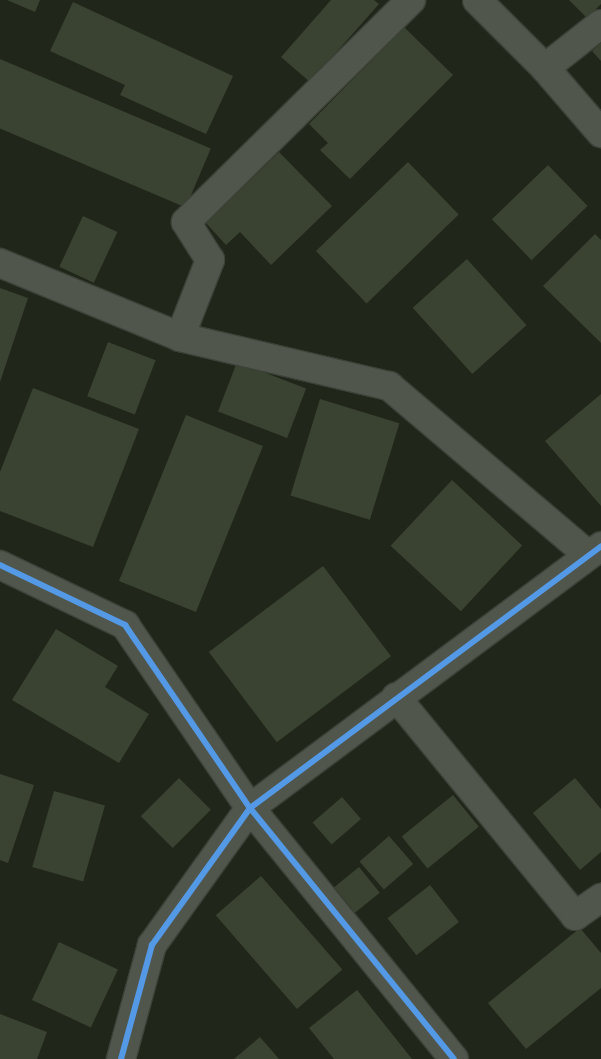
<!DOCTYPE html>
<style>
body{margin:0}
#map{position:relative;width:601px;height:1059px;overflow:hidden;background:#20271a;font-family:"Fira Sans",sans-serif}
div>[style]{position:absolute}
.building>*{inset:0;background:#3a4331;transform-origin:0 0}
.roads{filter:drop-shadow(1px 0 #3c4238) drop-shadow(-1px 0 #3c4238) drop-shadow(0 1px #3c4238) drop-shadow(0 -1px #3c4238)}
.minor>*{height:28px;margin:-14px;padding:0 14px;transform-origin:14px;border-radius:14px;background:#50564b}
.cycleway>*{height:6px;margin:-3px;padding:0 3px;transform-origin:3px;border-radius:3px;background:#5399e6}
span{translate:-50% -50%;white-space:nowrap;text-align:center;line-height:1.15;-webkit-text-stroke:5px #0c1208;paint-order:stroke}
</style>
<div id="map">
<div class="building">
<div style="clip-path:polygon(7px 0,40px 0,35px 12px)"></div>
<div style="clip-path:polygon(331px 0,374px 0,379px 4px,310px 82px,281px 57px)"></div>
<div style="clip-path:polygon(569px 0,601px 0,601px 4px,587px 18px)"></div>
<div style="clip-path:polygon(73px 2px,233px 76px,206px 134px,120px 95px,125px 85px,50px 51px)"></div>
<div style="clip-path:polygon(404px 27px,453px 75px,350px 179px,320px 150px,328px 143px,309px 124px)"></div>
<div style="clip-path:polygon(601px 43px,601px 61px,592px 51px)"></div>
<div style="left:0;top:59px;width:229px;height:64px;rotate:23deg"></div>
<div style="clip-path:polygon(279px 152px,332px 206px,271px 265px,240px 232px,226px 245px,206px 223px)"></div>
<div style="left:408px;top:162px;width:73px;height:128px;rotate:46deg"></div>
<div style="left:548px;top:165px;width:57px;height:78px;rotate:46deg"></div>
<div style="left:83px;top:216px;width:38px;height:56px;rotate:25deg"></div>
<div style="clip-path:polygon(595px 234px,601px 240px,601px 343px,543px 286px)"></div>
<div style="left:467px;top:259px;width:89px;height:73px;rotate:48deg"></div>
<div style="clip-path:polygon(0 288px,28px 298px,0 382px)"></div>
<div style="left:108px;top:342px;width:51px;height:58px;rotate:21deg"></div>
<div style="left:237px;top:362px;width:74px;height:53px;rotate:21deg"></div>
<div style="clip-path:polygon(33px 388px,139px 429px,93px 547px,0 511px,0 472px)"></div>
<div style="clip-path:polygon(601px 394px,601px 506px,545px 441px)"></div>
<div style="left:320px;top:399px;width:83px;height:101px;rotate:17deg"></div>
<div style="left:186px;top:415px;width:83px;height:179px;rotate:22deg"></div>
<div style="left:452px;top:480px;width:96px;height:90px;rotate:43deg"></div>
<div style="left:323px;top:566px;width:113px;height:143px;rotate:53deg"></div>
<div style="clip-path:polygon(56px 629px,118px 666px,105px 687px,149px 714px,119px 763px,12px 700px)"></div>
<div style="clip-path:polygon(0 774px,34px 785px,8px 863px,0 860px)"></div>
<div style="left:179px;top:778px;width:45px;height:54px;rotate:45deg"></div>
<div style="clip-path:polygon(575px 778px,601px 809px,601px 852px,580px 870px,533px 813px)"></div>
<div style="left:54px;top:791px;width:53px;height:79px;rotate:16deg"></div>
<div style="left:453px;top:795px;width:41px;height:66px;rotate:51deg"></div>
<div style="left:342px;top:797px;width:29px;height:39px;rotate:49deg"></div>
<div style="left:389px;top:836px;width:37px;height:39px;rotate:49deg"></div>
<div style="left:359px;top:867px;width:33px;height:32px;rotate:51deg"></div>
<div style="left:261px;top:876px;width:124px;height:60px;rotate:49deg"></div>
<div style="left:430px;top:885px;width:47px;height:54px;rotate:52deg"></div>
<div style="clip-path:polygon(580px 928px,601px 953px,601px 988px,526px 1049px,488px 1003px)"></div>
<div style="left:59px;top:942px;width:65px;height:64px;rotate:25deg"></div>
<div style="clip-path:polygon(357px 990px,412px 1059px,334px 1059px,309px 1028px)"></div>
<div style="clip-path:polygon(0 1014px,47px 1032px,37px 1059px,0 1059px)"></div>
<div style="clip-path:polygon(260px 1037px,279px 1059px,234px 1059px)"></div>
</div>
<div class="roads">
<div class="minor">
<div style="left:477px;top:0;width:96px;rotate:45deg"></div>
<div style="left:545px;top:68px;width:86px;rotate:49.3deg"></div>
<div style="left:545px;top:68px;width:71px;rotate:-38.2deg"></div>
<div style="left:0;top:263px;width:195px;rotate:22.3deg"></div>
<div style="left:180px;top:337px;width:215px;rotate:13.2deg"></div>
<div style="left:389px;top:386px;width:261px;rotate:40.3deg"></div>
<div style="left:180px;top:337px;width:83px;rotate:-68.7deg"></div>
<div style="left:210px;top:260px;width:45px;rotate:-122.3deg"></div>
<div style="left:186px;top:222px;width:316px;rotate:-44.6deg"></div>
<div style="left:0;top:565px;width:139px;rotate:25.6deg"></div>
<div style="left:125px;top:625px;width:222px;rotate:55.7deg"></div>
<div style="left:250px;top:808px;width:323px;rotate:50.9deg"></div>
<div style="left:396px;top:697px;width:283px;rotate:50.7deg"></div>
<div style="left:575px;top:916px;width:32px;rotate:-35deg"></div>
<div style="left:121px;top:1059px;width:118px;rotate:-74.8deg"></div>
<div style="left:152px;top:945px;width:168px;rotate:-54.4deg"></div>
<div style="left:250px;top:808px;width:438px;rotate:-36.7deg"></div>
</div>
</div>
<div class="cycleway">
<div style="left:0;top:565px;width:139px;rotate:25.6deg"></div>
<div style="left:125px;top:625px;width:222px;rotate:55.7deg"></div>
<div style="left:250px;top:808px;width:323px;rotate:50.9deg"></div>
<div style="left:121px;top:1059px;width:118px;rotate:-74.8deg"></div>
<div style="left:152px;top:945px;width:168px;rotate:-54.4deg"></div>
<div style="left:250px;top:808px;width:438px;rotate:-36.7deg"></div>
</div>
</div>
